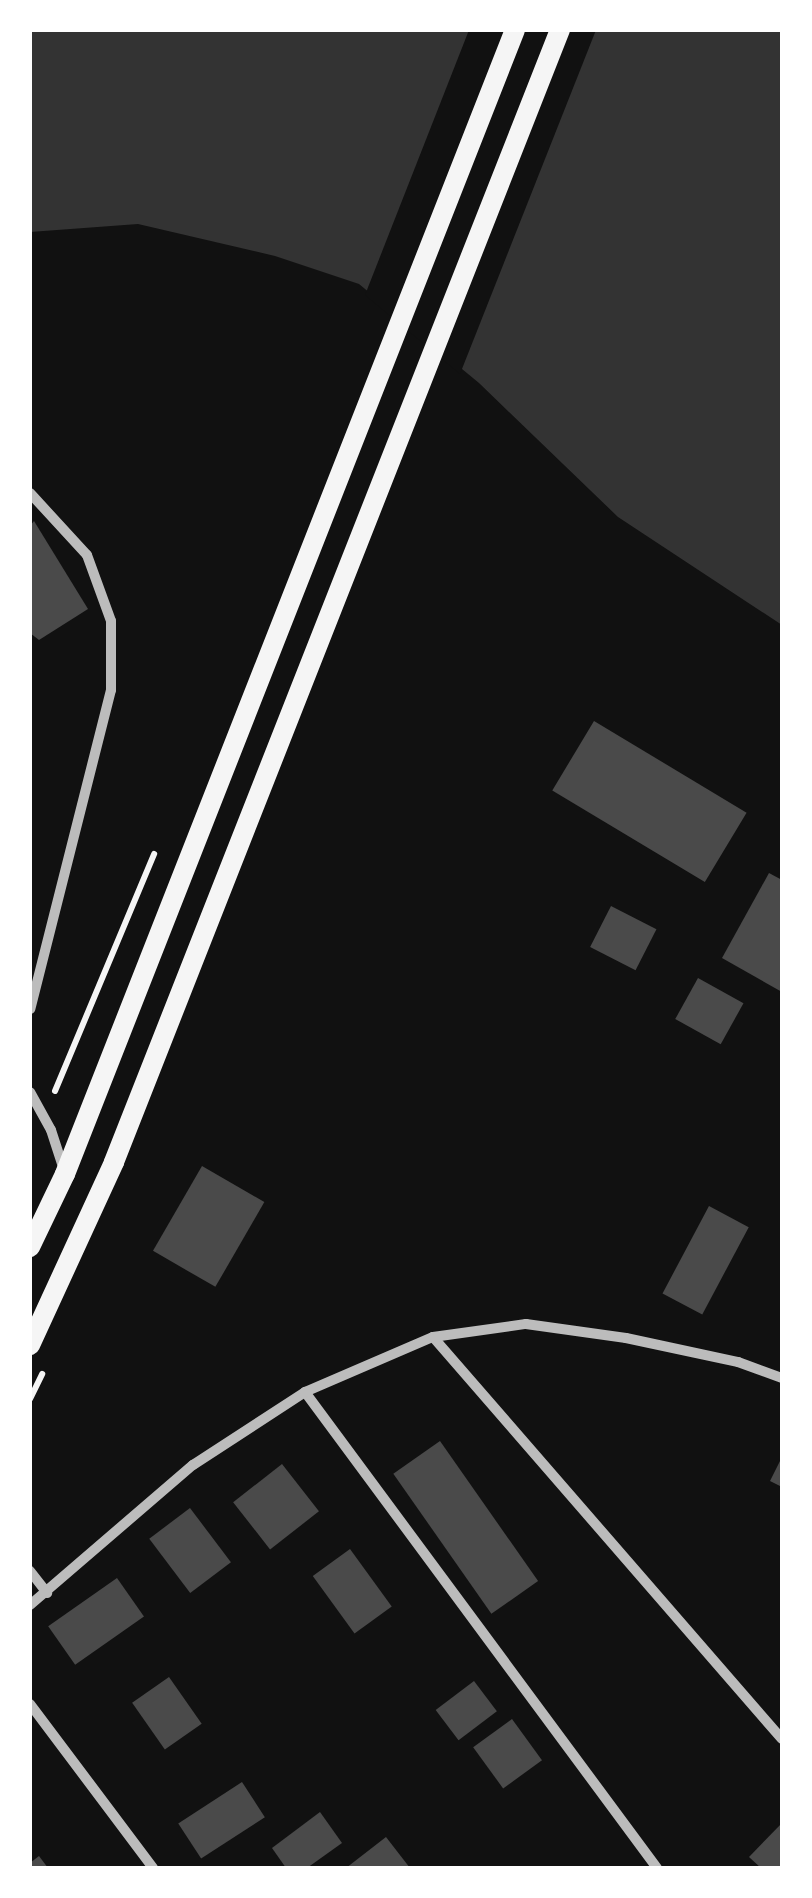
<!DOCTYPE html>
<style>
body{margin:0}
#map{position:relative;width:812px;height:1898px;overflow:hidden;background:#111;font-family:"Fira Sans Condensed",sans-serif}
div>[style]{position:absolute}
.water>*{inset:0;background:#333}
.pier>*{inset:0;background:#111}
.building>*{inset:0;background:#4a4a4a;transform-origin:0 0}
.path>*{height:6px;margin:-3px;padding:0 3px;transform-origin:3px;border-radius:3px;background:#f5f5f5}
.minor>*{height:10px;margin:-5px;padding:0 5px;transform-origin:5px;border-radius:5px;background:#bcbcbc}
.secondary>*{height:20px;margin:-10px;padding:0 10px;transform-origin:10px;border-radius:10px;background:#f5f5f5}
span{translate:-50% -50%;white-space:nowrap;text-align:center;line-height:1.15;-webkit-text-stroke:9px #fff;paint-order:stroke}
.frame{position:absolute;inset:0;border:32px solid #fff;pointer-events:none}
</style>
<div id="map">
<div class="water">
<div style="clip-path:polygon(30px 30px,782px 30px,782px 625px,618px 517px,479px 383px,359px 284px,275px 256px,138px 224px,30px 232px)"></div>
</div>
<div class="pier">
<div style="clip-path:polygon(469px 30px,596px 30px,460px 374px,365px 295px)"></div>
</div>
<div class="building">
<div style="clip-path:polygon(34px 521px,88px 609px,39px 640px,30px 633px,30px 526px)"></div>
<div style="left:594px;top:721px;width:178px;height:81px;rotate:31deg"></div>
<div style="clip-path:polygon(769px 873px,782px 880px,782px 992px,722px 958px)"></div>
<div style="left:611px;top:906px;width:51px;height:46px;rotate:27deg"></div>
<div style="left:698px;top:978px;width:52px;height:47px;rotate:29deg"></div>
<div style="left:202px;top:1166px;width:72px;height:98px;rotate:30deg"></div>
<div style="left:709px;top:1206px;width:45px;height:99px;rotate:28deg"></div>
<div style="left:440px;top:1441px;width:171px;height:57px;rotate:55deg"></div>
<div style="clip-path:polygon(782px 1457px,782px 1487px,770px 1481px)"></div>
<div style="left:282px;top:1464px;width:60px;height:62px;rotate:52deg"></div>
<div style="left:190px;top:1508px;width:68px;height:51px;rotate:53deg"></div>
<div style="left:350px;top:1549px;width:71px;height:46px;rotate:54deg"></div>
<div style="left:117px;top:1578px;width:47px;height:84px;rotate:55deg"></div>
<div style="left:169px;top:1677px;width:57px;height:45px;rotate:55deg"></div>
<div style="left:474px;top:1681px;width:38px;height:48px;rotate:53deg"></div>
<div style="left:512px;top:1719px;width:51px;height:48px;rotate:54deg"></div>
<div style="left:242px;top:1782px;width:42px;height:76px;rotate:57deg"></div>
<div style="clip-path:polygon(320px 1812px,342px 1843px,307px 1868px,286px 1868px,272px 1848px)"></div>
<div style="clip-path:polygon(782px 1823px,782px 1868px,761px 1868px,749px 1857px)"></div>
<div style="clip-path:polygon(386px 1837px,410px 1868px,346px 1868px)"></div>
<div style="clip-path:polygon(39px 1856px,48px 1868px,30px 1868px,30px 1863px)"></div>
</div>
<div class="path">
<div style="left:55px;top:1091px;width:257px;rotate:-67.3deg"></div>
<div style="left:30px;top:1399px;width:28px;rotate:-64deg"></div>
</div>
<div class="minor">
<div style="left:30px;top:493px;width:84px;rotate:47.4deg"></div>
<div style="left:87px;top:555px;width:70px;rotate:70deg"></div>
<div style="left:111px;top:621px;width:69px;rotate:90deg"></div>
<div style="left:111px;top:690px;width:329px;rotate:104.2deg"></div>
<div style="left:30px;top:1092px;width:43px;rotate:61.1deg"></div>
<div style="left:51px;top:1130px;width:40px;rotate:72deg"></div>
<div style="left:433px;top:1337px;width:532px;rotate:49.04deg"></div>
<div style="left:305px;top:1392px;width:592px;rotate:53.52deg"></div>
<div style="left:30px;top:1571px;width:28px;rotate:52deg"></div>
<div style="left:30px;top:1605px;width:215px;rotate:-40.7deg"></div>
<div style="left:193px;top:1465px;width:134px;rotate:-33.1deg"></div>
<div style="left:305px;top:1392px;width:139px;rotate:-23.3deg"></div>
<div style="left:433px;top:1337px;width:94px;rotate:-8deg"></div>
<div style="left:526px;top:1324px;width:101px;rotate:8deg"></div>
<div style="left:626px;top:1338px;width:115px;rotate:12.1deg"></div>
<div style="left:738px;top:1362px;width:47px;rotate:20deg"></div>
<div style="left:30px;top:1704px;width:205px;rotate:53.1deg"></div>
</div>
<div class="secondary">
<div style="left:30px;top:1247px;width:81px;rotate:-64.4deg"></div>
<div style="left:65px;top:1174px;width:1229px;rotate:-68.53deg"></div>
<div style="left:30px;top:1345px;width:201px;rotate:-65.3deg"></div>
<div style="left:114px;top:1162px;width:1217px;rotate:-68.5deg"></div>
</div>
<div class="frame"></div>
</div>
